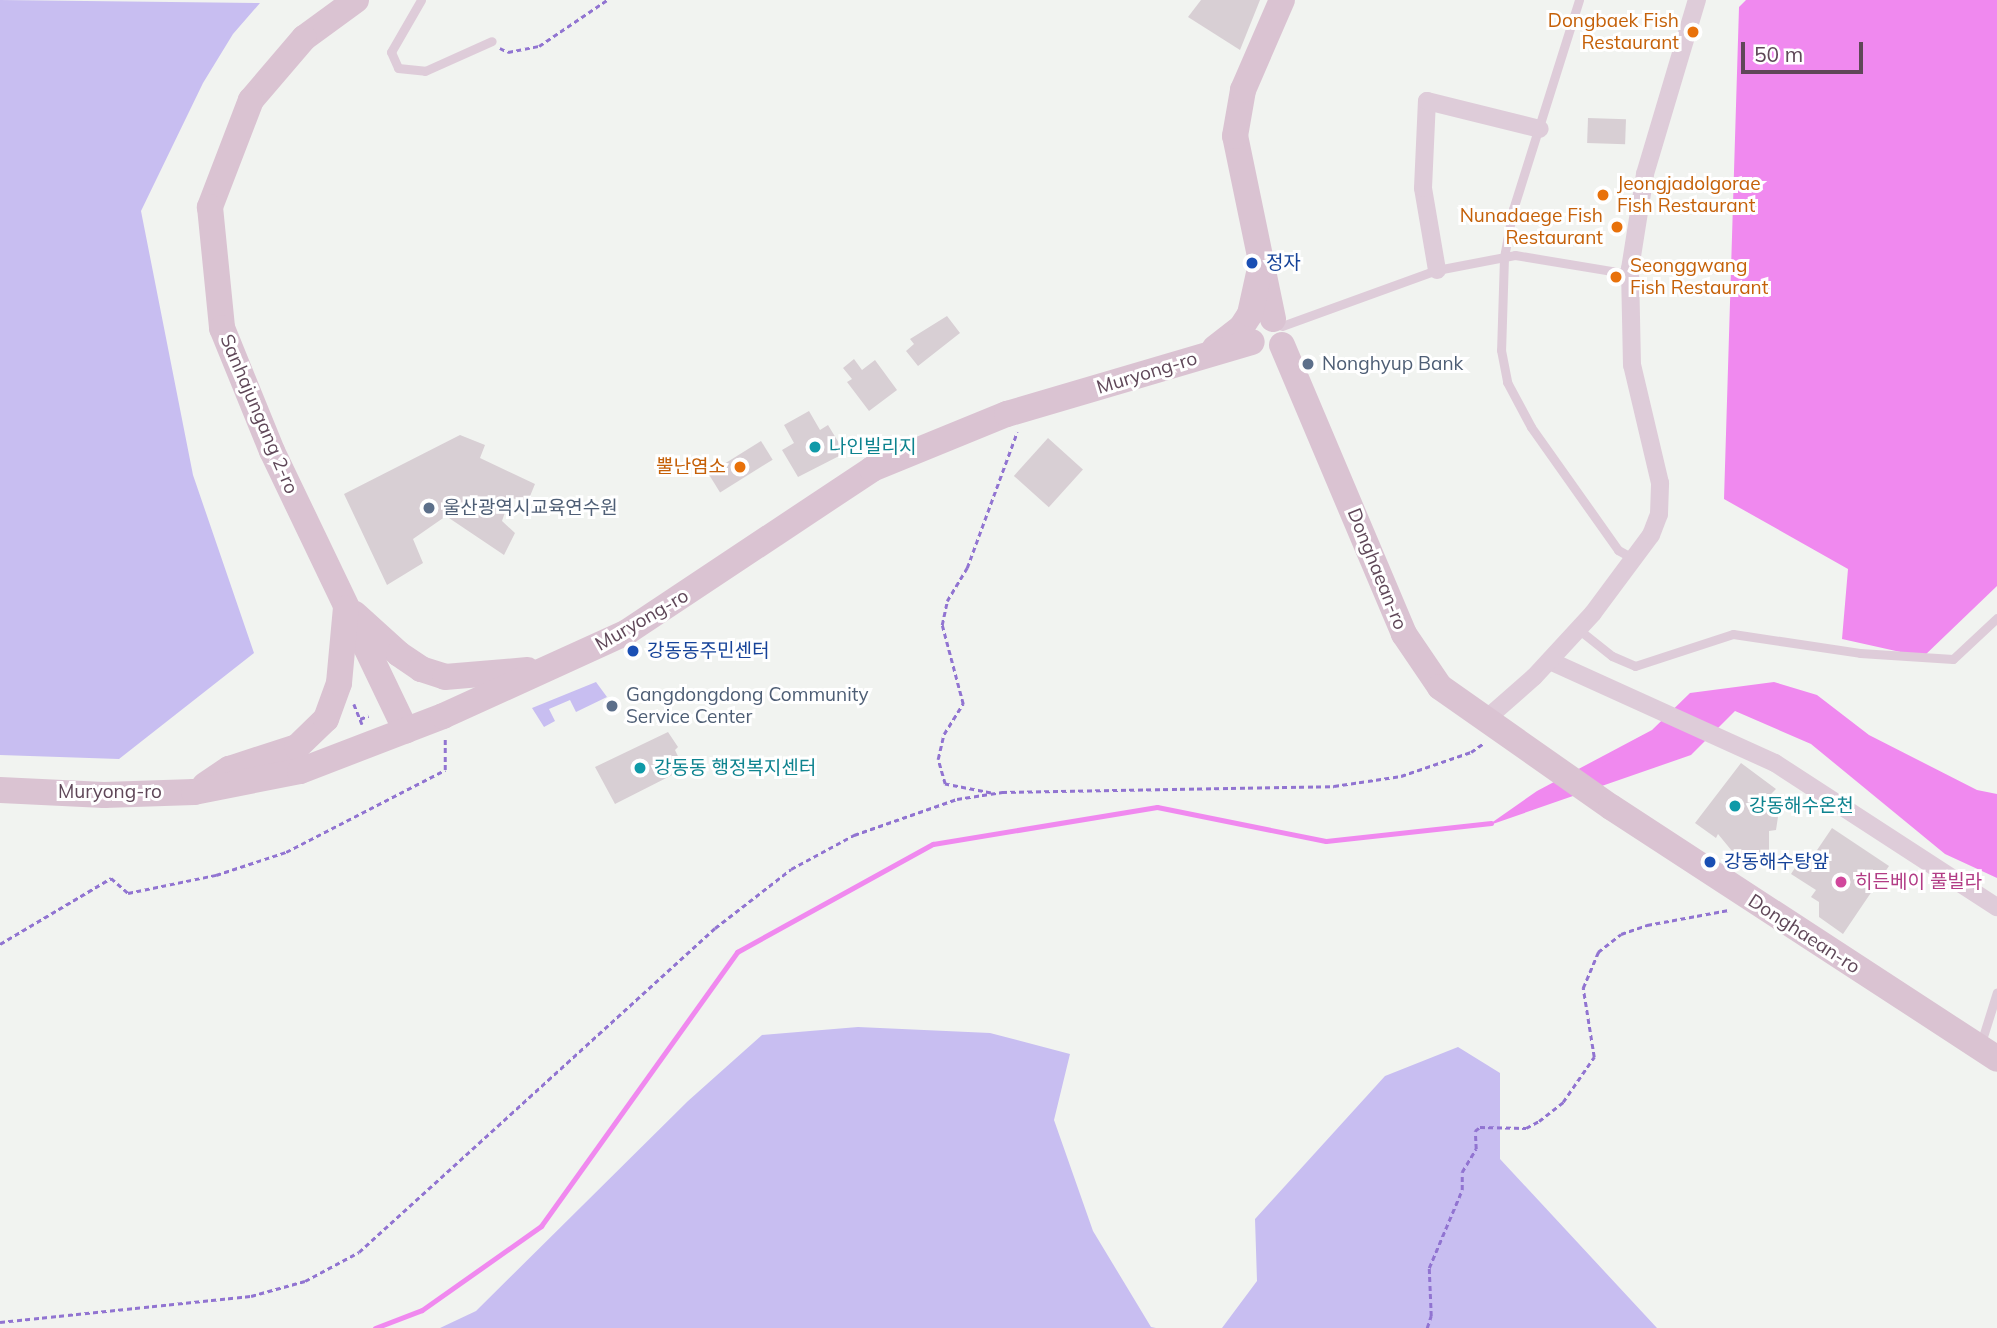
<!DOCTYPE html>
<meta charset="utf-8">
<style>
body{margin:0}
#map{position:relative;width:1997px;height:1328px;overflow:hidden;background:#f1f3f0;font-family:Mulish,"Noto Sans KR",sans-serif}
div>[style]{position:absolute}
.green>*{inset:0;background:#c8bef1}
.water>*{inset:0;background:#f089ef}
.stream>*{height:5px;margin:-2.5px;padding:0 2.5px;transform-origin:2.5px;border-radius:2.5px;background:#f089ef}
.building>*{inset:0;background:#d8cfd4;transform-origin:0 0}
.path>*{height:2.5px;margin-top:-1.25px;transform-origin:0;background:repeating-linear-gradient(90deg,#9174d1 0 5px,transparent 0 8.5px)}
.lane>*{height:9px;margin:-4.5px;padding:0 4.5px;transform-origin:4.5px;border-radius:4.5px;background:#deccd9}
.street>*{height:18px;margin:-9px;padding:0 9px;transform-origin:9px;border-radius:9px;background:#deccd9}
.secondary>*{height:26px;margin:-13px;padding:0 13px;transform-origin:13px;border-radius:13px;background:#dac3d2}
.dots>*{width:19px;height:19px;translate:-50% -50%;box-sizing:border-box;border:4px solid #fff;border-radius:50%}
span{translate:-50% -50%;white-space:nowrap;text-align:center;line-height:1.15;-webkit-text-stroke:6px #fff;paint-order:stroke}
.food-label{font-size:19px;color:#c56008}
.right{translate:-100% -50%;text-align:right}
.left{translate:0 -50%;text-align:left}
.transit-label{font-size:19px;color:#164399}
.service-label{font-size:19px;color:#4e5e75}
.street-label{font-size:19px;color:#5f4758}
.culture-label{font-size:19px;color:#0d838f}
.hotel-label{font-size:19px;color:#b23c85}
.scale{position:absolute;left:1741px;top:42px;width:122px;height:32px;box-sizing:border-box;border:4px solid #5f4758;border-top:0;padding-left:9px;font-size:21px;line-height:24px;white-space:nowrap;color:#5f4758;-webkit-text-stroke:5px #fff;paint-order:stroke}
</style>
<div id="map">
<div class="green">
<div style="clip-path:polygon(0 0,260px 3px,233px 34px,203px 83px,141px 211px,193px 475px,254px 653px,119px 759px,0 755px)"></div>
<div style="clip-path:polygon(596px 682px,607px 697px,576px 712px,570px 700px,549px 709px,555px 721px,544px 727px,532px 708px)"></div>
<div style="clip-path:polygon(858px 1027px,990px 1033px,1070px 1054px,1054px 1120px,1093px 1231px,1151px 1327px,1156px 1328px,440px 1328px,476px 1311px,688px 1101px,762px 1035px)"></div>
<div style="clip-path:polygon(1458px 1047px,1500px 1073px,1500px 1159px,1657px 1328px,1222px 1328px,1257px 1281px,1255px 1219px,1385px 1076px)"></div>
</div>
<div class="water">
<div style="clip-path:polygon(1746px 0,1997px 0,1997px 586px,1923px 657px,1842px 639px,1848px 569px,1724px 499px,1739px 7px)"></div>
<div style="clip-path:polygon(1774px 682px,1817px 695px,1869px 735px,1977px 790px,1997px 794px,1997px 878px,1945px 854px,1811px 744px,1735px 711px,1691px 755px,1487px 826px,1537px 791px,1652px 730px,1690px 693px)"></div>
</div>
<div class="stream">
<div style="left:1600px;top:761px;width:50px;rotate:-28.6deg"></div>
<div style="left:375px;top:1328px;width:50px;rotate:-21deg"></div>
<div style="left:422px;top:1310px;width:146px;rotate:-35.2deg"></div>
<div style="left:541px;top:1226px;width:337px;rotate:-54.4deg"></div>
<div style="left:737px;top:952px;width:224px;rotate:-28.9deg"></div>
<div style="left:933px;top:844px;width:227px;rotate:-9.4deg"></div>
<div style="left:1157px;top:807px;width:172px;rotate:11.4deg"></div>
<div style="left:1326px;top:841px;width:166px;rotate:-6.2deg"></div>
</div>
<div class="building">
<div style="clip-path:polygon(1201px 0,1260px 0,1240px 50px,1188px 17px)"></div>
<div style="left:1588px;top:118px;width:38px;height:25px;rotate:2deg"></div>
<div style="clip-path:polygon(947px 316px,960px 333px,918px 366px,906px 351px,914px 344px,910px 339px)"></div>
<div style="clip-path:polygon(854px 359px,862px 370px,875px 360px,897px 390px,869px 411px,847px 382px,852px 379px,843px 368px)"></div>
<div style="clip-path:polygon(809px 411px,820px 430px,828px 425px,845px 453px,798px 477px,782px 450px,794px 443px,784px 425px)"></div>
<div style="clip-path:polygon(460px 435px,485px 445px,480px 458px,535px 484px,528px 501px,510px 498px,502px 521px,515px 533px,504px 555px,446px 516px,413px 539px,423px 563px,387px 585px,344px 494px)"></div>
<div style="left:1048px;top:438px;width:47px;height:51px;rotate:42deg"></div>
<div style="left:761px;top:441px;width:22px;height:62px;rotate:58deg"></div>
<div style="clip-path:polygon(668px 732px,678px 747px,675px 750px,684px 769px,615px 804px,595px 767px)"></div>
<div style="clip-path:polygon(1741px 763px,1776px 789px,1771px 794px,1781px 797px,1776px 830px,1769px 831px,1769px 858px,1741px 862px,1718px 834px,1716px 838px,1695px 823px)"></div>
<div style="clip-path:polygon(1832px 828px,1889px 866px,1843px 934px,1819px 917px,1819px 902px,1811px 897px,1816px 890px,1791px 874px,1804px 854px,1811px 859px)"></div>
</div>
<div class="path">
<div style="left:500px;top:48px;width:9px;rotate:27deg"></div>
<div style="left:508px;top:52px;width:32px;rotate:-11deg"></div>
<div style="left:539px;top:46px;width:82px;rotate:-34.1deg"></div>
<div style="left:354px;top:704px;width:22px;rotate:68deg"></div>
<div style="left:360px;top:719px;width:9px;rotate:-21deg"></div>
<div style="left:991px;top:793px;width:47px;rotate:-168.9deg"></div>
<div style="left:945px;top:784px;width:26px;rotate:-106deg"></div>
<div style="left:938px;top:759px;width:26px;rotate:-77deg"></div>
<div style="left:944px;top:734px;width:36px;rotate:-58deg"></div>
<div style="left:963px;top:704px;width:82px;rotate:-104.9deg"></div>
<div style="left:942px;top:625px;width:25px;rotate:-78deg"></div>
<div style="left:947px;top:601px;width:39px;rotate:-59deg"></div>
<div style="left:967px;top:568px;width:145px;rotate:-69.8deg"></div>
<div style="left:0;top:944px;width:129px;rotate:-30.7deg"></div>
<div style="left:111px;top:878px;width:23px;rotate:41deg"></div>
<div style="left:128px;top:893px;width:90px;rotate:-11.6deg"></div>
<div style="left:216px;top:875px;width:74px;rotate:-18.2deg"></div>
<div style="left:286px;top:852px;width:179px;rotate:-27.3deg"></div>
<div style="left:445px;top:770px;width:33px;rotate:-90deg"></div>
<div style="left:0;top:1322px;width:252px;rotate:-5.9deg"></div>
<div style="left:251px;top:1296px;width:56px;rotate:-15.5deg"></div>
<div style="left:305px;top:1281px;width:61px;rotate:-28.2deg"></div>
<div style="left:359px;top:1252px;width:481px;rotate:-42.3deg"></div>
<div style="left:715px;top:928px;width:96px;rotate:-37.8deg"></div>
<div style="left:791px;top:869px;width:72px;rotate:-28.4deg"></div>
<div style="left:854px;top:835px;width:109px;rotate:-19.3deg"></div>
<div style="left:957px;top:799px;width:46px;rotate:-8.8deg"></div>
<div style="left:1002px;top:792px;width:332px;rotate:-1deg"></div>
<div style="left:1334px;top:786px;width:68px;rotate:-8.5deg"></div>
<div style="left:1401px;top:776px;width:74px;rotate:-18.9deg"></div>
<div style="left:1471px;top:752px;width:16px;rotate:-35deg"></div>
<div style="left:1427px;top:1328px;width:13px;rotate:-72deg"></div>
<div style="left:1431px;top:1316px;width:48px;rotate:-92.4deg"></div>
<div style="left:1429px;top:1268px;width:85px;rotate:-67.1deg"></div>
<div style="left:1462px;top:1190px;width:18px;rotate:-90deg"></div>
<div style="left:1462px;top:1172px;width:27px;rotate:-59deg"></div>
<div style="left:1476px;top:1149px;width:18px;rotate:-93deg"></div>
<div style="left:1475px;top:1131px;width:6px;rotate:-39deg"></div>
<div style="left:1480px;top:1127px;width:46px;rotate:1.2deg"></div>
<div style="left:1526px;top:1128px;width:15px;rotate:-28deg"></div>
<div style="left:1539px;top:1121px;width:31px;rotate:-38deg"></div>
<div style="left:1563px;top:1102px;width:55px;rotate:-55.4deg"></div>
<div style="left:1594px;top:1057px;width:70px;rotate:-99.1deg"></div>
<div style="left:1583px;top:988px;width:39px;rotate:-67deg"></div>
<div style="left:1598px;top:952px;width:29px;rotate:-38deg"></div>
<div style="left:1621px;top:934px;width:28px;rotate:-19deg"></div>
<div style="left:1647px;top:925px;width:83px;rotate:-10.4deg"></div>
</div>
<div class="lane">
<div style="left:421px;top:0;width:60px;rotate:120deg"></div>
<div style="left:391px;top:52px;width:17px;rotate:66deg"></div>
<div style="left:398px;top:68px;width:27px;rotate:6deg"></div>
<div style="left:425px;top:71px;width:73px;rotate:-24.1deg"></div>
<div style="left:1579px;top:0;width:219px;rotate:107.5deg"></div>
<div style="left:1513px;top:209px;width:49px;rotate:100.6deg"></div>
<div style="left:1504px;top:257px;width:93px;rotate:91.8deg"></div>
<div style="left:1501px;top:350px;width:33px;rotate:79deg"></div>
<div style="left:1507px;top:382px;width:51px;rotate:61.9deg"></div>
<div style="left:1531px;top:427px;width:151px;rotate:54.7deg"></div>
<div style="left:1618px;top:550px;width:18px;rotate:29deg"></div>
<div style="left:1282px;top:326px;width:165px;rotate:-19.9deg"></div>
<div style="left:1437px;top:270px;width:79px;rotate:-10.9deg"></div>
<div style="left:1515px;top:255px;width:117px;rotate:9.4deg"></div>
<div style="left:1578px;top:629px;width:43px;rotate:38.5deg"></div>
<div style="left:1612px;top:656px;width:25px;rotate:23deg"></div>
<div style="left:1635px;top:666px;width:103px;rotate:-18.1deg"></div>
<div style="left:1733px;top:634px;width:128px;rotate:8.5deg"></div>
<div style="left:1860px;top:653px;width:93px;rotate:3.7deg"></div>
<div style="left:1953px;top:659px;width:60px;rotate:-43deg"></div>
<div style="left:1981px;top:1043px;width:53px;rotate:-72.6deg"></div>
</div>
<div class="street">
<div style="left:1437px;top:270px;width:83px;rotate:-99.7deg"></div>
<div style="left:1423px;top:188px;width:87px;rotate:-87.4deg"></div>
<div style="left:1427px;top:101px;width:116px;rotate:13.9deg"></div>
<div style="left:1550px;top:661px;width:247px;rotate:24.4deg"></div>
<div style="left:1775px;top:763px;width:265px;rotate:33deg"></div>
<div style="left:1485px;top:720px;width:65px;rotate:-41.3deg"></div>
<div style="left:1534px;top:677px;width:87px;rotate:-47.3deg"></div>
<div style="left:1593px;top:613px;width:97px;rotate:-53.4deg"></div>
<div style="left:1651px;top:535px;width:22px;rotate:-69deg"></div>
<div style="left:1659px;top:514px;width:31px;rotate:-88deg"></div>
<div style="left:1660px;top:483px;width:121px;rotate:-103.3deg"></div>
<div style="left:1632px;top:365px;width:96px;rotate:-91.2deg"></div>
<div style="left:1630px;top:269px;width:96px;rotate:-81deg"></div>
<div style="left:1645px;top:174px;width:182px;rotate:-73.4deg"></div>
</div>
<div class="secondary">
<div style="left:356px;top:0;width:64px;rotate:143.8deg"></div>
<div style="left:304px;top:38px;width:82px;rotate:130.5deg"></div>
<div style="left:251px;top:100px;width:115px;rotate:111deg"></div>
<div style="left:210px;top:207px;width:122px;rotate:84.3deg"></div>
<div style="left:222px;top:328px;width:133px;rotate:67.9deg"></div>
<div style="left:272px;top:451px;width:310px;rotate:64.4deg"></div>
<div style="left:1273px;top:319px;width:187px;rotate:-101.7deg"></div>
<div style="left:1235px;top:136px;width:47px;rotate:-80.1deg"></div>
<div style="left:1243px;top:90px;width:98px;rotate:-66.6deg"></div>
<div style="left:1282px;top:345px;width:314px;rotate:67.1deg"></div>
<div style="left:1404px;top:634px;width:64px;rotate:55.8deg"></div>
<div style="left:1440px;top:687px;width:209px;rotate:35.1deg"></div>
<div style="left:1611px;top:807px;width:461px;rotate:33.1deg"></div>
<div style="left:1215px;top:348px;width:33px;rotate:-38deg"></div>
<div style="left:1241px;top:328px;width:17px;rotate:-57deg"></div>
<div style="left:1250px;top:314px;width:42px;rotate:-77.6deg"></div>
<div style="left:355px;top:614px;width:59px;rotate:42.3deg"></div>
<div style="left:399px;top:654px;width:27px;rotate:34deg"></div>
<div style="left:421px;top:669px;width:25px;rotate:18deg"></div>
<div style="left:445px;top:677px;width:83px;rotate:-4.8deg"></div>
<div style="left:205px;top:785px;width:29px;rotate:-34deg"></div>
<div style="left:229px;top:769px;width:71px;rotate:-17.9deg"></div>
<div style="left:297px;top:747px;width:40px;rotate:-44deg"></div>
<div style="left:326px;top:719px;width:38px;rotate:-70deg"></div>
<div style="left:339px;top:683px;width:75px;rotate:-84.7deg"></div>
<div style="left:0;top:790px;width:104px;rotate:2.8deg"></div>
<div style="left:104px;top:795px;width:90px;rotate:-1.9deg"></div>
<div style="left:194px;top:792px;width:108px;rotate:-11.2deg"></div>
<div style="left:300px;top:771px;width:153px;rotate:-21deg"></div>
<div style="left:443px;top:716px;width:202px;rotate:-24.5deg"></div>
<div style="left:627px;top:632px;width:294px;rotate:-33.6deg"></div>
<div style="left:872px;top:469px;width:146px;rotate:-22.2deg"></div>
<div style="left:1007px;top:414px;width:255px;rotate:-16.4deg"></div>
</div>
<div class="dots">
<div style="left:1693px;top:32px;background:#e8710a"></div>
<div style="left:1603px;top:195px;background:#e8710a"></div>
<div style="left:1617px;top:227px;background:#e8710a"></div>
<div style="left:1252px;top:263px;background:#1a4fb4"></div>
<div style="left:1616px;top:277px;background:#e8710a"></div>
<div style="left:1308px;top:364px;background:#5c6f8a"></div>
<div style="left:815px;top:447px;background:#0f9aa8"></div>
<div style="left:740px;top:467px;background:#e8710a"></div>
<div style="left:429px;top:508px;background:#5c6f8a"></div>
<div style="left:633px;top:651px;background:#1a4fb4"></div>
<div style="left:612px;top:706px;background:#5c6f8a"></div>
<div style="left:640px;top:768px;background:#0f9aa8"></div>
<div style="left:1735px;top:806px;background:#0f9aa8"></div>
<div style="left:1710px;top:862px;background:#1a4fb4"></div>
<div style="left:1841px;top:882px;background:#d1479c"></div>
</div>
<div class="food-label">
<span class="right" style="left:1679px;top:32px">Dongbaek Fish<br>Restaurant</span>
<span class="left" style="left:1617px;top:195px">Jeongjadolgorae<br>Fish Restaurant</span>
<span class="right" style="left:1603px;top:227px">Nunadaege Fish<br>Restaurant</span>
<span class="left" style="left:1630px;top:277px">Seonggwang<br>Fish Restaurant</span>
<span class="right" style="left:726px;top:467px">뿔난염소</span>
</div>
<div class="transit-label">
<span class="left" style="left:1266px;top:263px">정자</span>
<span class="left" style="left:647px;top:651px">강동동주민센터</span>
<span class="left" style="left:1724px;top:862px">강동해수탕앞</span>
</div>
<div class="service-label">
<span class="left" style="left:1322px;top:364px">Nonghyup Bank</span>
<span class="left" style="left:443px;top:508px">울산광역시교육연수원</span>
<span class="left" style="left:626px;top:706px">Gangdongdong Community<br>Service Center</span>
</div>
<div class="street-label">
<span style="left:1147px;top:373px;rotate:-17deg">Muryong-ro</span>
<span style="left:259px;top:414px;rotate:67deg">Sanhajungang 2-ro</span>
<span style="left:1377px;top:569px;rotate:68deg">Donghaean-ro</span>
<span style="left:642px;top:620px;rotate:-30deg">Muryong-ro</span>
<span style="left:110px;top:792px">Muryong-ro</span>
<span style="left:1804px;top:934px;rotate:33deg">Donghaean-ro</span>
</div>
<div class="culture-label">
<span class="left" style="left:829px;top:447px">나인빌리지</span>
<span class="left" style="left:654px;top:768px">강동동 행정복지센터</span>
<span class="left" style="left:1749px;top:806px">강동해수온천</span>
</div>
<div class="hotel-label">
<span class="left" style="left:1855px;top:882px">히든베이 풀빌라</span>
</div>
<div class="scale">50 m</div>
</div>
